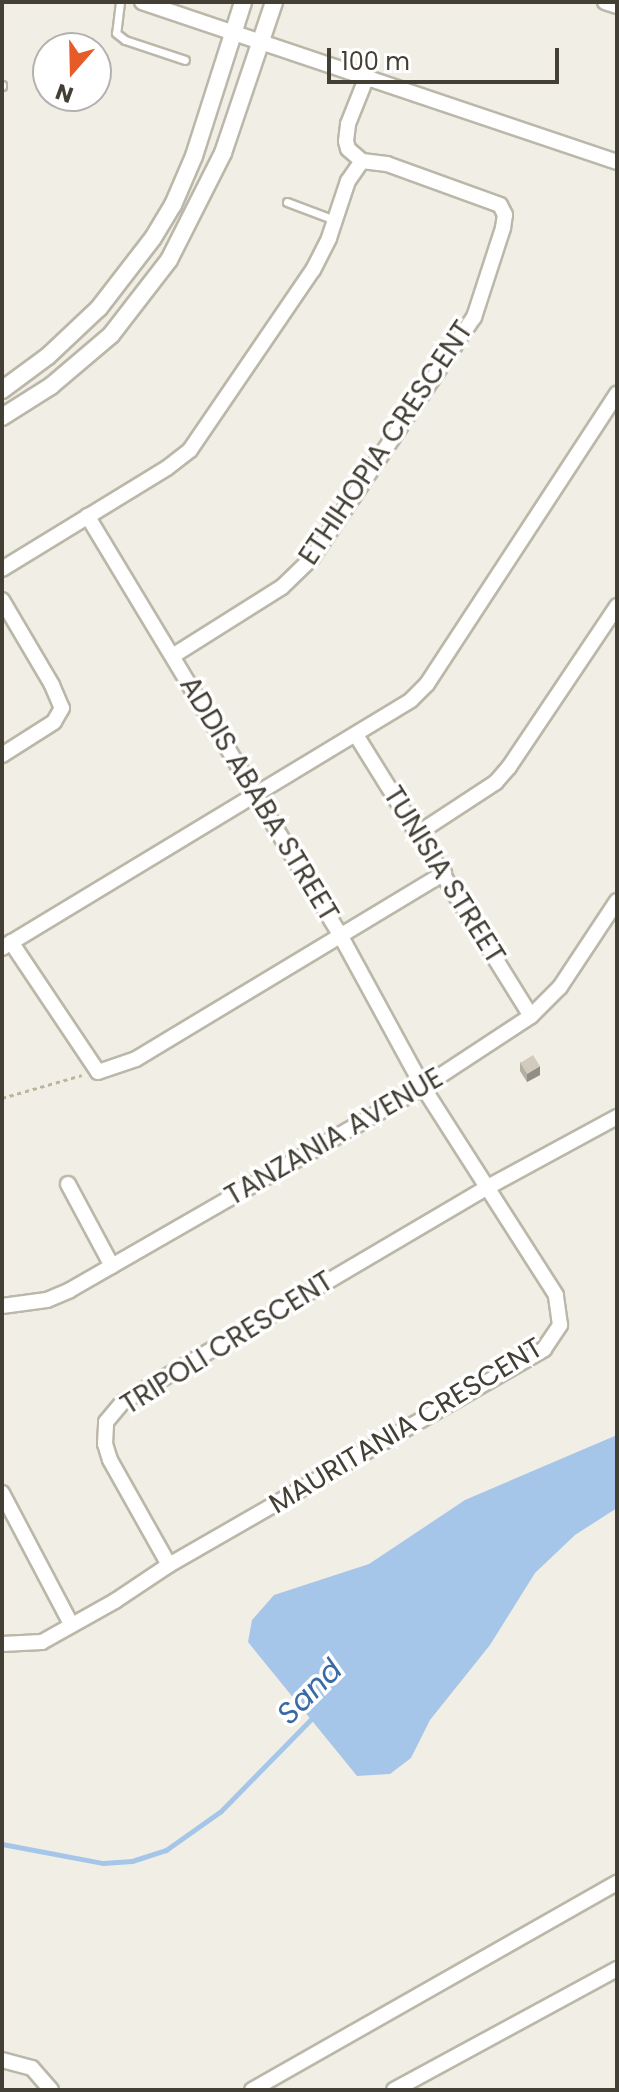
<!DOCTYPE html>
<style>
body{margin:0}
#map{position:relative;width:619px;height:2092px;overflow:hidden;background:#f1efe5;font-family:Poppins,sans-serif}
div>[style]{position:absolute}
.water>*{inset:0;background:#a6c6e9}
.stream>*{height:5px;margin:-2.5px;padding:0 2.5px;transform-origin:2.5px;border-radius:2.5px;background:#a6c6e9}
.path>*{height:3px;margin-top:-1.5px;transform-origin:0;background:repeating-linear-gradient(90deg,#bcb49b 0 4px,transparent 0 8px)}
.roads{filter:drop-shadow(2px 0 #bbb7a9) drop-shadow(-2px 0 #bbb7a9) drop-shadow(0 2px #bbb7a9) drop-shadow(0 -2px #bbb7a9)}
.service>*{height:7px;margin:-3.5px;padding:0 3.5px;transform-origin:3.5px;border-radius:3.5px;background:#fff}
.minor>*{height:14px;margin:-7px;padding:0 7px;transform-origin:7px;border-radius:7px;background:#fff}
.tertiary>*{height:16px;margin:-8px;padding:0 8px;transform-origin:8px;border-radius:8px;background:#fff}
.wall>*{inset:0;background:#b4afa2}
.shaded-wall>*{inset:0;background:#928e84}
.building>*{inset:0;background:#d1cbbc;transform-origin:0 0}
span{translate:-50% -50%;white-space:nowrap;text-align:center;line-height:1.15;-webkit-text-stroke:7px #fff;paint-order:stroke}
.street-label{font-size:28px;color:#433f35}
.water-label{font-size:30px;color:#396aa4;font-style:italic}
.frame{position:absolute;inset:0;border:4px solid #433f35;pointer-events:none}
.north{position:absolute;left:32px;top:32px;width:80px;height:80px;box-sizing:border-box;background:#fff;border:2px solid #b4b2ae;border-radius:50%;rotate:200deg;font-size:22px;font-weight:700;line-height:32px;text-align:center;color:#433f35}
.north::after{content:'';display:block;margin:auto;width:28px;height:36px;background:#e65b27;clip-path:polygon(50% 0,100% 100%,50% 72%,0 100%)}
.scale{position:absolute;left:327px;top:48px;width:232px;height:36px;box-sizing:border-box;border:4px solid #433f35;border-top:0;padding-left:10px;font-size:24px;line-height:28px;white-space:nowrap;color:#433f35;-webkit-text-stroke:6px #fff;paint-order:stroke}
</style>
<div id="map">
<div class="water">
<div style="clip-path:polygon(617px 1435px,617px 1508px,575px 1535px,535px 1573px,490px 1645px,430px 1720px,411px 1758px,390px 1774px,357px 1776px,248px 1642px,252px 1620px,274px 1595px,369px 1564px,465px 1500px)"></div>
</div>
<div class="stream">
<div style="left:2px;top:1844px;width:103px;rotate:10.7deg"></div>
<div style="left:103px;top:1863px;width:29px;rotate:-4deg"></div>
<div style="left:132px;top:1861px;width:36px;rotate:-18deg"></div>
<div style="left:166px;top:1850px;width:67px;rotate:-35.3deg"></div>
<div style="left:221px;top:1811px;width:133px;rotate:-45.6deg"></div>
</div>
<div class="path">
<div style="left:2px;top:1098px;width:83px;rotate:-16deg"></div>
</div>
<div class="roads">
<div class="service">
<div style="left:120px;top:2px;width:31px;rotate:97deg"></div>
<div style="left:116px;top:33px;width:11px;rotate:38deg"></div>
<div style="left:125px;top:40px;width:63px;rotate:18.4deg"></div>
<div style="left:2px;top:86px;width:1px;rotate:-90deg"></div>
<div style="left:287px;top:202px;width:51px;rotate:20.6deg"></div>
</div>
<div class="minor">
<div style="left:142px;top:2px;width:501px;rotate:18.62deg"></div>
<div style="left:605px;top:2px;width:13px;rotate:18deg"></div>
<div style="left:362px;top:161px;width:18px;rotate:-139deg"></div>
<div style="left:348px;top:149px;width:8px;rotate:-104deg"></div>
<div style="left:346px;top:141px;width:17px;rotate:-83deg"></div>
<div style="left:348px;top:124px;width:48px;rotate:-68.2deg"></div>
<div style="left:2px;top:569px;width:193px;rotate:-31.5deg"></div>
<div style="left:167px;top:468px;width:29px;rotate:-38deg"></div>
<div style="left:190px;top:450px;width:218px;rotate:-55.7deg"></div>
<div style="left:313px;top:270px;width:36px;rotate:-63deg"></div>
<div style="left:329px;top:238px;width:60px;rotate:-71.6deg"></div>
<div style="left:348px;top:181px;width:24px;rotate:-55deg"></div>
<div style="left:362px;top:161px;width:25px;rotate:7deg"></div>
<div style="left:387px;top:164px;width:120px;rotate:19.9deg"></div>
<div style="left:500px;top:205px;width:11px;rotate:63deg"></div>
<div style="left:505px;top:215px;width:13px;rotate:99deg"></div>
<div style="left:503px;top:228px;width:94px;rotate:108deg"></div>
<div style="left:474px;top:317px;width:290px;rotate:123.9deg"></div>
<div style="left:312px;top:558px;width:42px;rotate:136deg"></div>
<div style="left:282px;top:587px;width:128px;rotate:147.8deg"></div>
<div style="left:2px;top:600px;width:99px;rotate:59.5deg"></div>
<div style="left:52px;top:685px;width:25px;rotate:67deg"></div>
<div style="left:62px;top:708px;width:16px;rotate:120deg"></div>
<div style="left:54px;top:722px;width:62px;rotate:147.6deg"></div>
<div style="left:356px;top:735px;width:331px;rotate:58.1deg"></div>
<div style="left:420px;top:832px;width:91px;rotate:-33.3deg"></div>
<div style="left:496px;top:782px;width:20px;rotate:-49deg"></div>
<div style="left:509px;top:767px;width:194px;rotate:-56.1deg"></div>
<div style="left:11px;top:942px;width:156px;rotate:56.2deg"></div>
<div style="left:98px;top:1072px;width:40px;rotate:-18.9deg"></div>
<div style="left:136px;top:1059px;width:360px;rotate:-31.1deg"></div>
<div style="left:2px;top:948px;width:478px;rotate:-31.2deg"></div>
<div style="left:411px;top:700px;width:23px;rotate:-45deg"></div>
<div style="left:427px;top:684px;width:347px;rotate:-56.8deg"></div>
<div style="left:68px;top:1184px;width:93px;rotate:61.8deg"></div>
<div style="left:2px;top:1306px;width:45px;rotate:-7.6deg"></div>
<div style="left:47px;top:1300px;width:25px;rotate:-23deg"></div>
<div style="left:70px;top:1290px;width:407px;rotate:-29.9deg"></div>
<div style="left:423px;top:1087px;width:129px;rotate:-33.3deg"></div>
<div style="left:531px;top:1016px;width:41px;rotate:-45deg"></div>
<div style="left:560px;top:987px;width:103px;rotate:-56.5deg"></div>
<div style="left:2px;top:1493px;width:148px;rotate:62.2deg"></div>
<div style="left:169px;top:1565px;width:120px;rotate:-119.3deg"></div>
<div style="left:110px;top:1460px;width:17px;rotate:-107deg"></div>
<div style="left:105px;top:1444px;width:22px;rotate:-87deg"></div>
<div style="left:106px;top:1422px;width:26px;rotate:-50deg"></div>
<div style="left:123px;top:1402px;width:424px;rotate:-30.5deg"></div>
<div style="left:488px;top:1187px;width:147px;rotate:-28.5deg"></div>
<div style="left:2px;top:1644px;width:40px;rotate:-2.9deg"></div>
<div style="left:42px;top:1642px;width:84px;rotate:-29.3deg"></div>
<div style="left:115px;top:1601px;width:65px;rotate:-33.7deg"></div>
<div style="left:169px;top:1565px;width:433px;rotate:-29.9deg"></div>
<div style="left:544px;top:1349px;width:29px;rotate:-56deg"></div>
<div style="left:560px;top:1325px;width:30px;rotate:-98deg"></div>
<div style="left:556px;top:1295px;width:247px;rotate:-122.6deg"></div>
<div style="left:423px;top:1087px;width:175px;rotate:-118.6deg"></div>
<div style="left:339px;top:933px;width:487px;rotate:-121.1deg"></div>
<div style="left:2px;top:2060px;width:31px;rotate:15deg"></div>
<div style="left:32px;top:2068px;width:29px;rotate:49deg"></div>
<div style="left:252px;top:2090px;width:420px;rotate:-29.6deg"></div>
<div style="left:394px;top:2090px;width:254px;rotate:-28.5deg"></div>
</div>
<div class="tertiary">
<div style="left:2px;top:390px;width:57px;rotate:-36.5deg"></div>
<div style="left:48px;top:356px;width:70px;rotate:-43.3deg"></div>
<div style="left:99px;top:308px;width:88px;rotate:-52.4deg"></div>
<div style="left:153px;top:238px;width:39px;rotate:-59deg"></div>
<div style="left:173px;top:205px;width:53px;rotate:-66.8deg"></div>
<div style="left:194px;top:156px;width:162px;rotate:-72.3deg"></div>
<div style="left:2px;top:417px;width:58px;rotate:-32.3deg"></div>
<div style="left:51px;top:386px;width:79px;rotate:-40.4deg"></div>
<div style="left:111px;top:335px;width:95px;rotate:-52.3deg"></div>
<div style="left:169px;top:260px;width:120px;rotate:-63.2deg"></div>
<div style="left:223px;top:153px;width:159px;rotate:-71.3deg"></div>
</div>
</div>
<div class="wall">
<div style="clip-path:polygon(520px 1062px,540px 1075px,527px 1082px,520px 1071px)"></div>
</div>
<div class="shaded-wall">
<div style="clip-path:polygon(540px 1066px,540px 1075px,527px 1082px,527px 1074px)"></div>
</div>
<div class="building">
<div style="left:533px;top:1055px;width:13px;height:15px;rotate:58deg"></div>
</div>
<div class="street-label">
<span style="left:386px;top:443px;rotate:-56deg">ETHIHOPIA CRESCENT</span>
<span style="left:259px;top:799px;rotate:59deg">ADDIS ABABA STREET</span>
<span style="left:444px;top:875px;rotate:58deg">TUNISIA STREET</span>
<span style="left:334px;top:1137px;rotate:-30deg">TANZANIA AVENUE</span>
<span style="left:227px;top:1343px;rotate:-32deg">TRIPOLI CRESCENT</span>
<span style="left:406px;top:1426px;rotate:-31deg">MAURITANIA CRESCENT</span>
</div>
<div class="water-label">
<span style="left:310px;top:1692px;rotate:-45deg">Sand</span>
</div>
<div class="frame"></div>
<div class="north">N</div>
<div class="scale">100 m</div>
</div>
